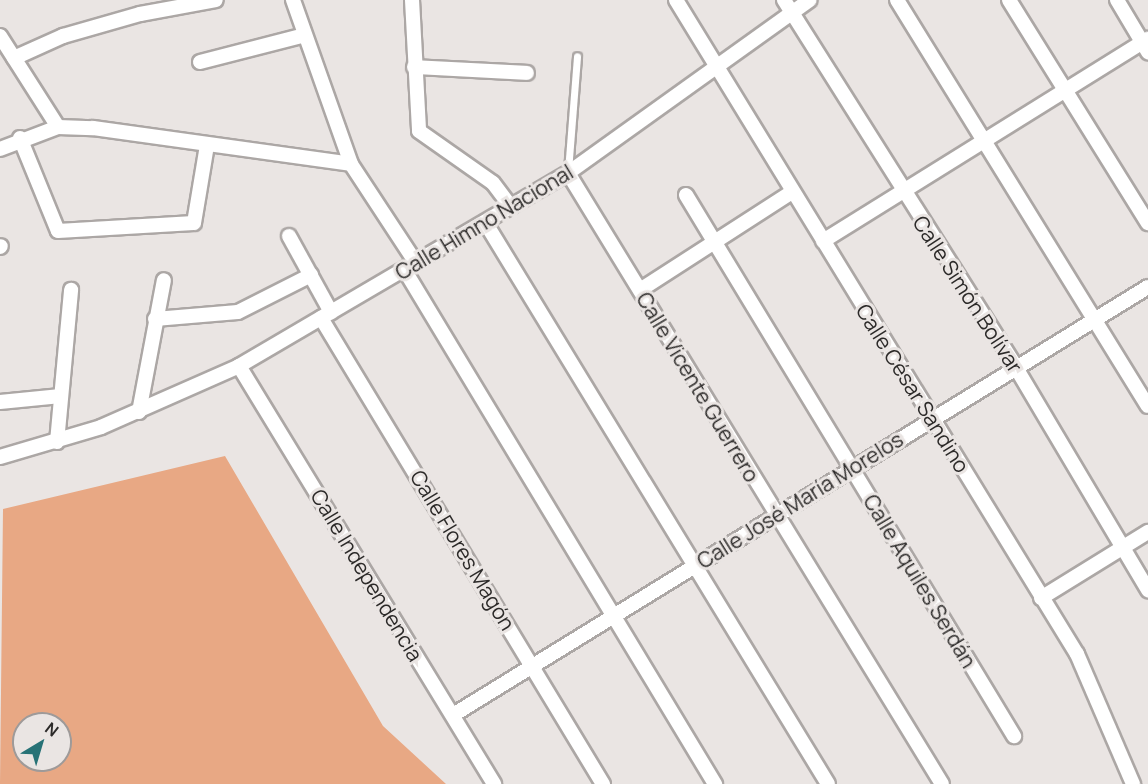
<!DOCTYPE html>
<meta charset="utf-8">
<style>
body{margin:0}
#map{position:relative;width:1148px;height:784px;overflow:hidden;background:#eae5e3;font-family:Manrope,sans-serif}
div>[style]{position:absolute}
.forest>*{inset:0;background:#e8a884}
.roads{filter:drop-shadow(2px 0 #aca7a5) drop-shadow(-2px 0 #aca7a5) drop-shadow(0 2px #aca7a5) drop-shadow(0 -2px #aca7a5)}
.service>*{height:7px;margin:-3.5px;padding:0 3.5px;transform-origin:3.5px;border-radius:3.5px;background:#fff}
.minor>*{height:14px;margin:-7px;padding:0 7px;transform-origin:7px;border-radius:7px;background:#fff}
span{translate:-50% -50%;white-space:nowrap;text-align:center;line-height:1.15;-webkit-text-stroke:6px #eae5e3;paint-order:stroke}
.street-label{font-size:21px;color:#2c2a29}
.north{position:absolute;left:12px;top:712px;width:60px;height:60px;box-sizing:border-box;background:#eae5e3;border:2px solid #9e9a99;border-radius:50%;rotate:38deg;font-size:16px;font-weight:700;line-height:24px;text-align:center;color:#2c2a29}
.north::after{content:'';display:block;margin:auto;width:21px;height:27px;background:#277276;clip-path:polygon(50% 0,100% 100%,50% 72%,0 100%)}
</style>
<div id="map">
<div class="forest">
<div style="clip-path:polygon(evenodd,225px 456px,383px 726px,446px 784px,0 784px,3px 509px,225px 456px,24px 724px,60px 724px,60px 760px,24px 760px,24px 724px)"></div>
</div>
<div class="roads">
<div class="service">
<div style="left:568px;top:171px;width:115px;rotate:-85.5deg"></div>
</div>
<div class="minor">
<div style="left:293px;top:0;width:174px;rotate:70.5deg"></div>
<div style="left:351px;top:164px;width:118px;rotate:56.7deg"></div>
<div style="left:412px;top:0;width:131px;rotate:86.9deg"></div>
<div style="left:419px;top:131px;width:90px;rotate:35.1deg"></div>
<div style="left:493px;top:183px;width:30px;rotate:53deg"></div>
<div style="left:676px;top:0;width:767px;rotate:58.49deg"></div>
<div style="left:1077px;top:654px;width:142px;rotate:66.7deg"></div>
<div style="left:784px;top:0;width:433px;rotate:57.7deg"></div>
<div style="left:1015px;top:366px;width:261px;rotate:59.3deg"></div>
<div style="left:897px;top:0;width:477px;rotate:58.3deg"></div>
<div style="left:1009px;top:0;width:263px;rotate:58.1deg"></div>
<div style="left:1117px;top:0;width:61px;rotate:59.2deg"></div>
<div style="left:0;top:36px;width:108px;rotate:57.5deg"></div>
<div style="left:14px;top:58px;width:54px;rotate:-24.2deg"></div>
<div style="left:63px;top:36px;width:80px;rotate:-15.9deg"></div>
<div style="left:140px;top:14px;width:77px;rotate:-10.4deg"></div>
<div style="left:200px;top:62px;width:108px;rotate:-14.4deg"></div>
<div style="left:414px;top:67px;width:113px;rotate:3deg"></div>
<div style="left:20px;top:138px;width:100px;rotate:67.8deg"></div>
<div style="left:58px;top:231px;width:136px;rotate:-3.4deg"></div>
<div style="left:194px;top:223px;width:79px;rotate:-80.5deg"></div>
<div style="left:0;top:149px;width:62px;rotate:-20.8deg"></div>
<div style="left:58px;top:127px;width:35px;rotate:2deg"></div>
<div style="left:93px;top:128px;width:260px;rotate:7.9deg"></div>
<div style="left:568px;top:173px;width:716px;rotate:58.53deg"></div>
<div style="left:686px;top:195px;width:633px;rotate:58.77deg"></div>
<div style="left:485px;top:222px;width:658px;rotate:58.6deg"></div>
<div style="left:289px;top:236px;width:87px;rotate:61.1deg"></div>
<div style="left:823px;top:241px;width:383px;rotate:-31.9deg"></div>
<div style="left:0;top:247px;width:1px;rotate:-45deg"></div>
<div style="left:404px;top:269px;width:602px;rotate:58.87deg"></div>
<div style="left:640px;top:290px;width:181px;rotate:-32.8deg"></div>
<div style="left:321px;top:318px;width:545px;rotate:58.82deg"></div>
<div style="left:155px;top:319px;width:83px;rotate:-4.8deg"></div>
<div style="left:238px;top:312px;width:82px;rotate:-26.9deg"></div>
<div style="left:239px;top:366px;width:490px;rotate:58.6deg"></div>
<div style="left:0;top:402px;width:61px;rotate:-5.6deg"></div>
<div style="left:139px;top:412px;width:134px;rotate:-79.3deg"></div>
<div style="left:57px;top:442px;width:153px;rotate:-84.7deg"></div>
<div style="left:0;top:457px;width:105px;rotate:-16.5deg"></div>
<div style="left:101px;top:427px;width:151px;rotate:-23.8deg"></div>
<div style="left:239px;top:366px;width:381px;rotate:-30.4deg"></div>
<div style="left:568px;top:173px;width:297px;rotate:-35.6deg"></div>
<div style="left:1041px;top:598px;width:126px;rotate:-31.7deg"></div>
<div style="left:453px;top:715px;width:816px;rotate:-31.63deg"></div>
</div>
</div>
<div class="street-label">
<span style="left:484px;top:222px;rotate:-31deg">Calle Himno Nacional</span>
<span style="left:968px;top:294px;rotate:57deg">Calle Simón Bolívar</span>
<span style="left:698px;top:387px;rotate:59deg">Calle Vicente Guerrero</span>
<span style="left:913px;top:388px;rotate:58deg">Calle César Sandino</span>
<span style="left:800px;top:500px;rotate:-32deg">Calle José María Morelos</span>
<span style="left:463px;top:550px;rotate:59deg">Calle Flores Magón</span>
<span style="left:367px;top:575px;rotate:59deg">Calle Independencia</span>
<span style="left:920px;top:581px;rotate:59deg">Calle Aquiles Serdán</span>
</div>
<div class="north">N</div>
</div>
